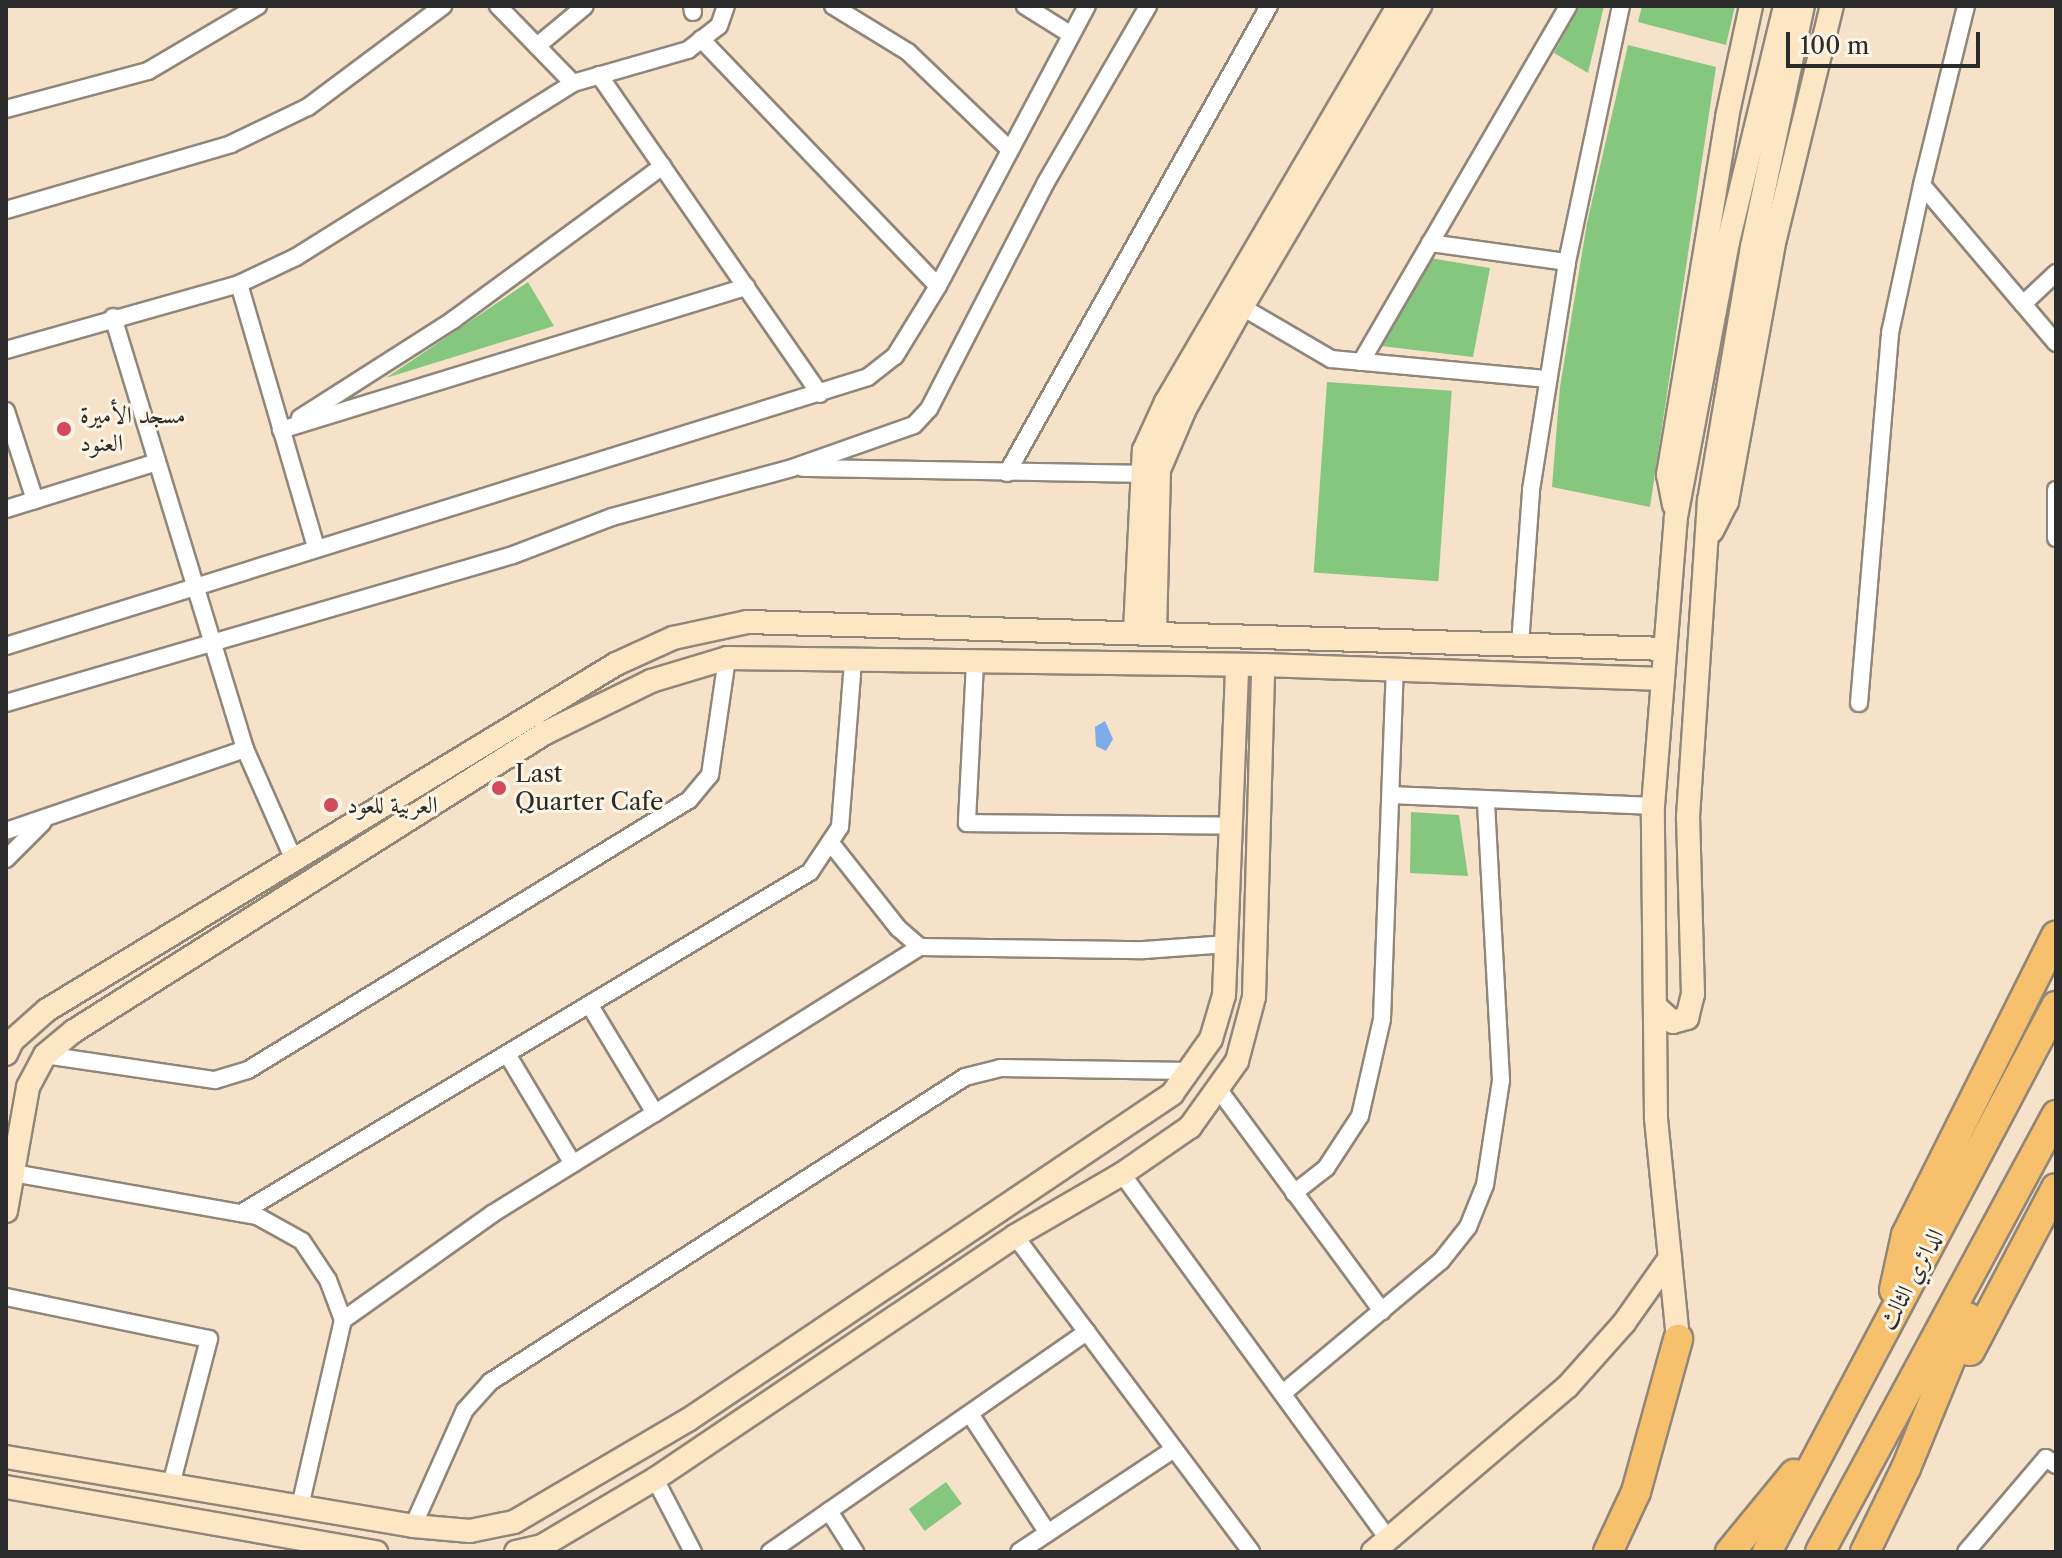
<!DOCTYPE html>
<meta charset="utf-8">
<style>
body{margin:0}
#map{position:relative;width:2062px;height:1558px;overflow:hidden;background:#f6e2c9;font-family:"Libre Caslon Text",Amiri,serif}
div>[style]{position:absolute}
.green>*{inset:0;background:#86c77f;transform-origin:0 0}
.water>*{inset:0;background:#7dade8}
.roads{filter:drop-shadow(2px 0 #90867a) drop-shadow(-2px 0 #90867a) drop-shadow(0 2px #90867a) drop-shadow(0 -2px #90867a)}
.street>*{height:16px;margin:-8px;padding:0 8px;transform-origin:8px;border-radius:8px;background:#fff}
.secondary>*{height:22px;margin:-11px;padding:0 11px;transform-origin:11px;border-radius:11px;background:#fce6c4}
.highway>*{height:28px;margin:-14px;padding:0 14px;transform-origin:14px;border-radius:14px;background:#f7c06c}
.dots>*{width:22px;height:22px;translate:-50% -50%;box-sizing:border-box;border:4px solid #fcf5e5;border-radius:50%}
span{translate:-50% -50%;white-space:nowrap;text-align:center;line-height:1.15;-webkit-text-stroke:6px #fcf5e5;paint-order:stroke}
.poi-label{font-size:24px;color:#2b2b2b}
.left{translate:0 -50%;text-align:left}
.street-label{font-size:24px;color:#2b2b2b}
.frame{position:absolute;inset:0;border:8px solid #2b2b2b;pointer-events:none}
.scale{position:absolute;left:1786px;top:32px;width:194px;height:36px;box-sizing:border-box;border:4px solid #2b2b2b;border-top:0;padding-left:10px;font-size:24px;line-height:28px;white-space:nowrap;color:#2b2b2b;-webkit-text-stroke:6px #fcf5e5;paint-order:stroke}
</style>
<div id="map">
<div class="green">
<div style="clip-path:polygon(1579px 6px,1604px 6px,1588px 73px,1554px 53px)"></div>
<div style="clip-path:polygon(1642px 6px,1735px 6px,1726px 45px,1638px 22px)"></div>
<div style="clip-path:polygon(1628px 45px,1716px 67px,1650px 507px,1552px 487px,1560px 387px,1587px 223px)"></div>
<div style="clip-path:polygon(1430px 258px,1490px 268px,1473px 357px,1381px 346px)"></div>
<div style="clip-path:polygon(528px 282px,554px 326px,386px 378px)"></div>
<div style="left:1327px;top:382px;width:125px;height:191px;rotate:4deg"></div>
<div style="clip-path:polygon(1411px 812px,1459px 815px,1468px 876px,1410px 873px)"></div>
<div style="left:946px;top:1482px;width:27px;height:46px;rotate:54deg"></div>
</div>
<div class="water">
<div style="clip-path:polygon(1105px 721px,1113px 739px,1106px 751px,1096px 746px,1095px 727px)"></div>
</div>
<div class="roads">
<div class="street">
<div style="left:498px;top:6px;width:107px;rotate:45.8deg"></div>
<div style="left:692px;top:6px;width:6px;rotate:81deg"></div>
<div style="left:833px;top:6px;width:88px;rotate:31.5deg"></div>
<div style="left:908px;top:52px;width:139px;rotate:43.8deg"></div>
<div style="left:1025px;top:6px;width:53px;rotate:31.9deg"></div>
<div style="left:701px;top:39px;width:342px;rotate:46.2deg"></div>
<div style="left:537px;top:46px;width:62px;rotate:-39.8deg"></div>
<div style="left:599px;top:75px;width:388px;rotate:55.3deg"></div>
<div style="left:6px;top:109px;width:147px;rotate:-15deg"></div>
<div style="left:148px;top:71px;width:128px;rotate:-30.6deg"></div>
<div style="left:1922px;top:185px;width:184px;rotate:-76.2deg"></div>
<div style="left:6px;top:210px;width:234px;rotate:-16.3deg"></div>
<div style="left:231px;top:144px;width:85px;rotate:-25.7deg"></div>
<div style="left:308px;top:107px;width:169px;rotate:-36.8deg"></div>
<div style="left:1430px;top:243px;width:138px;rotate:7.9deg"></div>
<div style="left:2056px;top:273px;width:45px;rotate:136.8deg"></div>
<div style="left:2023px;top:304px;width:51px;rotate:49.8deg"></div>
<div style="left:239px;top:284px;width:275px;rotate:73.7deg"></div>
<div style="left:1242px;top:307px;width:103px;rotate:30.3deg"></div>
<div style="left:1331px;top:359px;width:218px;rotate:5.3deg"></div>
<div style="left:113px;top:317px;width:452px;rotate:73deg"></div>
<div style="left:245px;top:749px;width:121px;rotate:66.2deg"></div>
<div style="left:6px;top:350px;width:242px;rotate:-15.8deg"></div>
<div style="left:239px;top:284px;width:63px;rotate:-25.3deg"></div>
<div style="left:296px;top:257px;width:327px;rotate:-32.1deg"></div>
<div style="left:573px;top:83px;width:120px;rotate:-16deg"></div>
<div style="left:688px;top:50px;width:39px;rotate:-38deg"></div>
<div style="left:719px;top:26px;width:21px;rotate:-71deg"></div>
<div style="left:1361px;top:362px;width:412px;rotate:-59.8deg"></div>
<div style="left:6px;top:411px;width:94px;rotate:72deg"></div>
<div style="left:300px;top:418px;width:182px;rotate:-32.6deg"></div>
<div style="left:453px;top:320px;width:260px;rotate:-36.3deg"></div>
<div style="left:281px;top:430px;width:487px;rotate:-17.1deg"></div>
<div style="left:803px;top:468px;width:339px;rotate:1deg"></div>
<div style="left:1007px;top:473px;width:535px;rotate:-60.71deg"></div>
<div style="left:2056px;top:490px;width:48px;rotate:90deg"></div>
<div style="left:6px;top:509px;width:158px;rotate:-17.3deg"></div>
<div style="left:1520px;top:645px;width:155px;rotate:-85.9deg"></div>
<div style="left:1531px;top:490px;width:231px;rotate:-81deg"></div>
<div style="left:1567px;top:262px;width:262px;rotate:-78.1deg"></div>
<div style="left:6px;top:646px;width:903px;rotate:-17.33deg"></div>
<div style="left:868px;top:377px;width:34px;rotate:-38deg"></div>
<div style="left:895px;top:356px;width:82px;rotate:-58.4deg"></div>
<div style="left:938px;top:286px;width:317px;rotate:-62deg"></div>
<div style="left:975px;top:663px;width:160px;rotate:92.9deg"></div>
<div style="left:967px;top:823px;width:265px;rotate:0.6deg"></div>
<div style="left:6px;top:703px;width:528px;rotate:-16.27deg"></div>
<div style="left:513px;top:555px;width:106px;rotate:-21deg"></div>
<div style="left:612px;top:517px;width:187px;rotate:-15.2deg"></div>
<div style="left:792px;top:468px;width:129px;rotate:-19.4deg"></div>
<div style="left:914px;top:425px;width:22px;rotate:-47deg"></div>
<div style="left:929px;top:409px;width:253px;rotate:-62.7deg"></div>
<div style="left:1045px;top:184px;width:206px;rotate:-59.9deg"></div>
<div style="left:1859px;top:703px;width:371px;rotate:-85.2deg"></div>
<div style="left:1890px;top:333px;width:151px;rotate:-77.8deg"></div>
<div style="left:1922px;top:185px;width:156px;rotate:49.7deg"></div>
<div style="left:1391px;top:795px;width:262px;rotate:2.4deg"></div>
<div style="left:6px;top:831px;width:253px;rotate:-18.9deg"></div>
<div style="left:830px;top:842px;width:110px;rotate:51.7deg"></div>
<div style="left:898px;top:928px;width:29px;rotate:41deg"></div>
<div style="left:6px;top:859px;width:52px;rotate:-45deg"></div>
<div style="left:507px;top:1054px;width:128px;rotate:59deg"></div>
<div style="left:45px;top:1055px;width:172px;rotate:8.4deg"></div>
<div style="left:215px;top:1080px;width:34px;rotate:-17deg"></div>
<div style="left:248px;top:1070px;width:517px;rotate:-31.48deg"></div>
<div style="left:689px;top:800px;width:33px;rotate:-50deg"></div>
<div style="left:710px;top:775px;width:118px;rotate:-81.7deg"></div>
<div style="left:1219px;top:1090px;width:275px;rotate:53.6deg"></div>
<div style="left:655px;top:1113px;width:313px;rotate:-32.1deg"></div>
<div style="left:920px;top:947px;width:224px;rotate:0.8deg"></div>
<div style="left:1144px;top:950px;width:84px;rotate:-4.1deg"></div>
<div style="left:13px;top:1173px;width:248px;rotate:10deg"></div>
<div style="left:257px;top:1216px;width:51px;rotate:29.1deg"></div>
<div style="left:302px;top:1241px;width:47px;rotate:56.3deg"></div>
<div style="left:328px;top:1280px;width:43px;rotate:69.4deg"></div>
<div style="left:343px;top:1320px;width:191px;rotate:103deg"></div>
<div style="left:1122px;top:1174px;width:454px;rotate:53.9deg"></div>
<div style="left:1294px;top:1193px;width:41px;rotate:-38deg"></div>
<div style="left:1326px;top:1168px;width:62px;rotate:-56.8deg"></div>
<div style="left:1360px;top:1116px;width:99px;rotate:-77.2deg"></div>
<div style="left:1382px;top:1019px;width:349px;rotate:-87.9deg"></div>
<div style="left:241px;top:1213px;width:663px;rotate:-30.93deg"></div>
<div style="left:810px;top:872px;width:54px;rotate:-56.3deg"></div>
<div style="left:840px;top:827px;width:168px;rotate:-85.5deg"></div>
<div style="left:1015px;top:1236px;width:394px;rotate:53.2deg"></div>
<div style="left:6px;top:1297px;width:207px;rotate:11.7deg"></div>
<div style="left:209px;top:1339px;width:151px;rotate:104.6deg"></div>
<div style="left:343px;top:1320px;width:183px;rotate:-35.4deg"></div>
<div style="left:492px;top:1214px;width:192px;rotate:-31.8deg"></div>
<div style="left:655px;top:1113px;width:127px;rotate:-121.2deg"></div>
<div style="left:1283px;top:1393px;width:206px;rotate:-39.9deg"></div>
<div style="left:1441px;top:1261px;width:43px;rotate:-51.5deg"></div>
<div style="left:1468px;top:1227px;width:45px;rotate:-68deg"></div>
<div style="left:1485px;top:1185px;width:106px;rotate:-81.3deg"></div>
<div style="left:1501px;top:1080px;width:278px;rotate:-93.1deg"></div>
<div style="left:970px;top:1414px;width:142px;rotate:56.8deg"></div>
<div style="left:655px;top:1479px;width:82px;rotate:62.5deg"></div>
<div style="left:829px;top:1511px;width:49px;rotate:57.6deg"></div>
<div style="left:413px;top:1526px;width:127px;rotate:-65.9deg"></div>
<div style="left:465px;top:1410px;width:38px;rotate:-48deg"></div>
<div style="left:490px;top:1382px;width:564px;rotate:-32.7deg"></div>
<div style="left:965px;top:1077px;width:36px;rotate:-14deg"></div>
<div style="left:1000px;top:1068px;width:188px;rotate:0.9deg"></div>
<div style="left:770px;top:1552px;width:386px;rotate:-34.8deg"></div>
<div style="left:1019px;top:1552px;width:186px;rotate:-33.6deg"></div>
<div style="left:1966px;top:1552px;width:123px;rotate:-49.6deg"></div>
<div style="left:2046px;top:1458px;width:12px;rotate:35deg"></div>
</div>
<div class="secondary">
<div style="left:1674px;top:505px;width:31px;rotate:-101deg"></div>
<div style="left:1668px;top:475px;width:363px;rotate:-80.6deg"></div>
<div style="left:1727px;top:117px;width:114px;rotate:-77.8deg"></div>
<div style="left:1712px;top:531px;width:33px;rotate:-63deg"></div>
<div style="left:1727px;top:502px;width:267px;rotate:-79.7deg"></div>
<div style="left:1775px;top:239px;width:240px;rotate:-76.3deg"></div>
<div style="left:1135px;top:631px;width:181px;rotate:-87.2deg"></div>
<div style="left:1144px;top:450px;width:53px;rotate:-65.4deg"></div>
<div style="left:1166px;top:402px;width:459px;rotate:-59.6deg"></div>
<div style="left:1155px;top:634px;width:164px;rotate:-88.6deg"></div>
<div style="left:1159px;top:470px;width:66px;rotate:-66.9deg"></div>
<div style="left:1185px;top:409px;width:117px;rotate:-60.8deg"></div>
<div style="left:1242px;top:307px;width:350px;rotate:-59.4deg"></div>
<div style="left:1655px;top:1006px;width:24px;rotate:42deg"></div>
<div style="left:1673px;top:1022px;width:15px;rotate:-16deg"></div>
<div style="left:1687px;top:1018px;width:25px;rotate:-76deg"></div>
<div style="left:1693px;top:994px;width:177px;rotate:-91.6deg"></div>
<div style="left:1688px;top:817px;width:317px;rotate:-86.2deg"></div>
<div style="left:1709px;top:501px;width:258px;rotate:-80.4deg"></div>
<div style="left:1752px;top:247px;width:246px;rotate:-78.1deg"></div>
<div style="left:6px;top:1054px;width:14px;rotate:-65deg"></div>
<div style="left:12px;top:1041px;width:47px;rotate:-41.5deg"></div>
<div style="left:47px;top:1010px;width:666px;rotate:-31.3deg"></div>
<div style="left:616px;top:664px;width:63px;rotate:-24.5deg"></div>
<div style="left:673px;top:638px;width:76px;rotate:-12.2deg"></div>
<div style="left:747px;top:622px;width:918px;rotate:1.68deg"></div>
<div style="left:6px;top:1211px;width:126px;rotate:-79.9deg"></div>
<div style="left:28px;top:1087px;width:36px;rotate:-62deg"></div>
<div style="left:45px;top:1055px;width:38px;rotate:-40deg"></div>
<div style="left:74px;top:1031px;width:557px;rotate:-32.32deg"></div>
<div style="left:545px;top:733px;width:118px;rotate:-26.1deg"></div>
<div style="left:651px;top:681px;width:79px;rotate:-16.8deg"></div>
<div style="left:727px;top:658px;width:536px;rotate:0.75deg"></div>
<div style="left:1263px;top:665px;width:400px;rotate:2deg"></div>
<div style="left:1678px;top:1339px;width:223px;rotate:-95.7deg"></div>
<div style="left:1656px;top:1117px;width:311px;rotate:-90.6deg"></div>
<div style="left:1653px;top:806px;width:179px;rotate:-85.5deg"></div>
<div style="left:1667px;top:628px;width:111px;rotate:-85.4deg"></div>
<div style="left:1676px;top:517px;width:280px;rotate:-79.3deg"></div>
<div style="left:1728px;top:242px;width:243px;rotate:-76.4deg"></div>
<div style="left:6px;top:1457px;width:413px;rotate:9.6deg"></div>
<div style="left:413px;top:1526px;width:57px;rotate:5deg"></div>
<div style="left:470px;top:1531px;width:45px;rotate:-11.6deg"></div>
<div style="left:514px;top:1522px;width:202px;rotate:-30.4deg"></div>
<div style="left:688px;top:1420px;width:584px;rotate:-33.96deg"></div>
<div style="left:1172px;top:1094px;width:67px;rotate:-54.7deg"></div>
<div style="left:1211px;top:1039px;width:46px;rotate:-73.5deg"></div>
<div style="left:1224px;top:995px;width:330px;rotate:-87.7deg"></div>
<div style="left:6px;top:1487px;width:376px;rotate:10deg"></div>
<div style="left:516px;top:1552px;width:27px;rotate:-13deg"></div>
<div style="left:542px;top:1546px;width:131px;rotate:-30.7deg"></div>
<div style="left:655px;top:1479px;width:434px;rotate:-34deg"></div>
<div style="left:1015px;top:1236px;width:124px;rotate:-30.1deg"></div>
<div style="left:1122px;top:1174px;width:83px;rotate:-34.7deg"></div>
<div style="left:1190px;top:1127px;width:81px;rotate:-54.5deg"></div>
<div style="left:1237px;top:1061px;width:66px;rotate:-75.1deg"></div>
<div style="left:1254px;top:997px;width:332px;rotate:-88.4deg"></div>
<div style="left:1373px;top:1552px;width:255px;rotate:-40.4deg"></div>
<div style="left:1567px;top:1387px;width:86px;rotate:-48.3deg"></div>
<div style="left:1624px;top:1323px;width:80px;rotate:-54.7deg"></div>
</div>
<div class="highway">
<div style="left:1894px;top:1290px;width:56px;rotate:-77.7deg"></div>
<div style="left:1906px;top:1235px;width:335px;rotate:-63.4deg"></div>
<div style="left:1970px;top:1351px;width:184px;rotate:-62.2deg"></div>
<div style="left:1608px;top:1552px;width:66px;rotate:-65deg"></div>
<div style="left:1636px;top:1492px;width:159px;rotate:-74.6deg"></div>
<div style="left:1730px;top:1552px;width:101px;rotate:-50.6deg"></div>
<div style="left:1767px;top:1552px;width:618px;rotate:-62.11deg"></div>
<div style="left:1820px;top:1552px;width:497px;rotate:-61.6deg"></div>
<div style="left:1865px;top:1552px;width:93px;rotate:-64deg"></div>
<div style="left:1906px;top:1468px;width:163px;rotate:-67.7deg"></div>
</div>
</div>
<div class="dots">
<div style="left:64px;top:429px;background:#d1495b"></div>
<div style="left:499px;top:788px;background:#d1495b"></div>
<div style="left:331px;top:805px;background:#d1495b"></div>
</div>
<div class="poi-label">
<span class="left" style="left:80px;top:429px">مسجد الأميرة<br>العنود</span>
<span class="left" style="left:515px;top:788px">Last<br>Quarter Cafe</span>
<span class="left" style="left:347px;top:805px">العربية للعود</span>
</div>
<div class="street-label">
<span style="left:1911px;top:1279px;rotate:-62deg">الدائري الثالث</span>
</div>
<div class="frame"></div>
<div class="scale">100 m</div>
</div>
